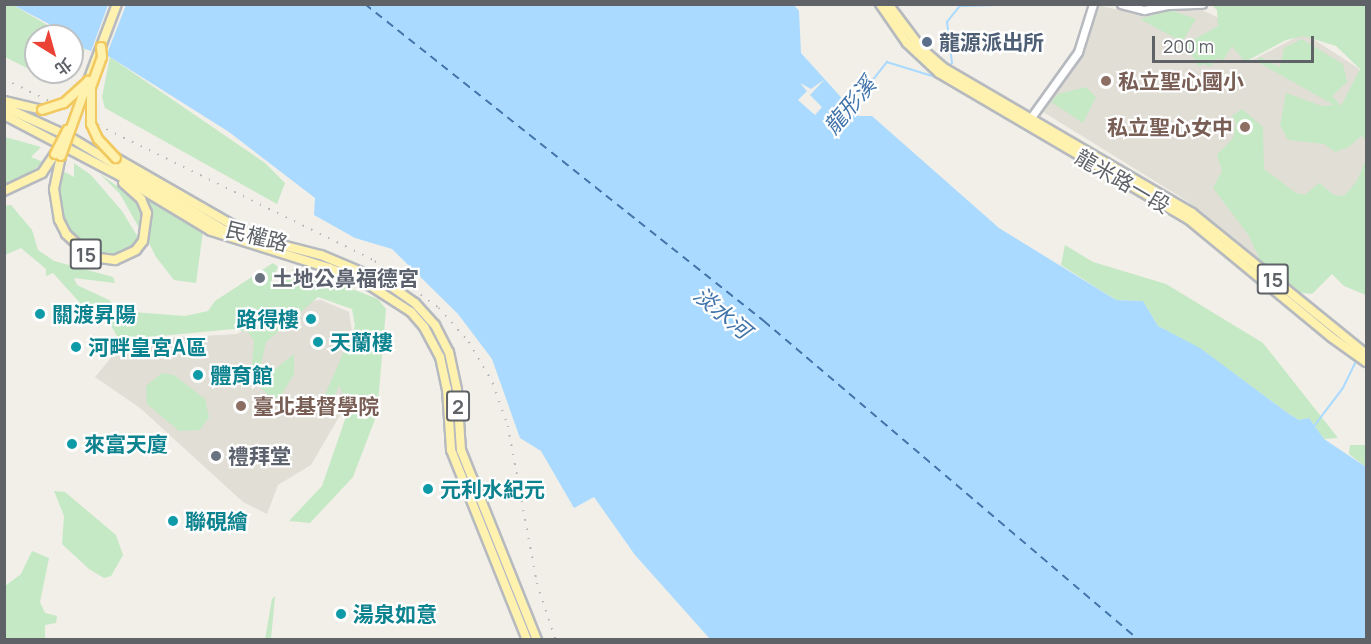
<!DOCTYPE html>
<meta charset="utf-8">
<style>
body{margin:0}
#map{position:relative;width:1371px;height:644px;overflow:hidden;background:#f1efe8;font-family:Manrope,"Noto Sans TC",sans-serif}
div>[style]{position:absolute}
.education>*{inset:0;background:#e1ded6}
.green>*{inset:0;background:#c5e8c5}
.water>*{inset:0;background:#aadaff}
.pier>*{inset:0;background:#f1efe8}
.stream>*{height:1.5px;margin:-0.75px;padding:0 0.75px;transform-origin:0.75px;border-radius:0.75px;background:#aadaff}
.ferry>*{height:1.5px;margin-top:-0.75px;transform-origin:0;background:repeating-linear-gradient(90deg,#4174aa 0 8px,transparent 0 14px)}
.roads{filter:drop-shadow(2px 0 #b6babf) drop-shadow(-2px 0 #b6babf) drop-shadow(0 2px #b6babf) drop-shadow(0 -2px #b6babf)}
.secondary>*{height:7px;margin:-3.5px;padding:0 3.5px;transform-origin:3.5px;border-radius:3.5px;background:#fff}
.primary>*{height:8px;margin:-4px;padding:0 4px;transform-origin:4px;border-radius:4px;background:#fff2af}
.rail>*{height:1.5px;margin-top:-0.75px;transform-origin:0;background:repeating-linear-gradient(90deg,#b6b7b8 0 1.5px,transparent 0 9.5px)}
.bridges{filter:drop-shadow(2px 0 #f2c960) drop-shadow(-2px 0 #f2c960) drop-shadow(0 2px #f2c960) drop-shadow(0 -2px #f2c960)}
.primary-bridge>*{height:8px;margin:-4px;padding:0 4px;transform-origin:4px;border-radius:4px;background:#fff2af}
.dots>*{width:16px;height:16px;translate:-50% -50%;box-sizing:border-box;border:3px solid #fff;border-radius:50%}
span{translate:-50% -50%;white-space:nowrap;text-align:center;line-height:1.15;-webkit-text-stroke:4.5px #fff;paint-order:stroke}
.shield-label span{padding:2px 4px;background:#fff;border:2px solid;border-radius:4px;-webkit-text-stroke-width:0}
.shield-label{font-size:20px;color:#5f6368;font-weight:700}
.service-label{font-size:21px;color:#4e5e75;font-weight:700}
.left{translate:0 -50%;text-align:left}
.education-label{font-size:21px;color:#785e54;font-weight:700}
.right{translate:-100% -50%;text-align:right}
.street-label{font-size:21px;color:#5f6368}
.worship-label{font-size:21px;color:#5b616d;font-weight:700}
.culture-label{font-size:21px;color:#0d838f;font-weight:700}
.water-label{font-size:22px;color:#4174aa;font-style:italic}
.frame{position:absolute;inset:0;border:6px solid #5f6368;pointer-events:none}
.north{position:absolute;left:24px;top:24px;width:60px;height:60px;box-sizing:border-box;background:#fff;border:2px solid #bfc1c3;border-radius:50%;rotate:143deg;font-size:16px;font-weight:700;line-height:24px;text-align:center;color:#5f6368}
.north::after{content:'';display:block;margin:auto;width:21px;height:27px;background:#ea4335;clip-path:polygon(50% 0,100% 100%,50% 72%,0 100%)}
.scale{position:absolute;left:1152px;top:36px;width:162px;height:27px;box-sizing:border-box;border:3px solid #5f6368;border-top:0;padding-left:8px;font-size:18px;line-height:21px;white-space:nowrap;color:#5f6368;-webkit-text-stroke:4px #fff;paint-order:stroke}
</style>
<div id="map">
<div class="education">
<div style="clip-path:polygon(1096px 5px,1138px 14px,1165px 8px,1200px 9px,1219px 18px,1247px 63px,1304px 33px,1358px 68px,1366px 89px,1366px 239px,1267px 266px,1187px 201px,1040px 110px,1086px 42px)"></div>
<div style="clip-path:polygon(321px 300px,349px 312px,356px 357px,346px 405px,311px 465px,278px 485px,267px 514px,243px 502px,140px 408px,95px 377px,120px 347px,137px 354px,150px 339px,237px 334px,292px 303px)"></div>
</div>
<div class="green">
<div style="clip-path:polygon(4px 5px,13px 5px,66px 36px,36px 36px,36px 72px,72px 72px,72px 40px,85px 49px,76px 72px,62px 75px,59px 84px,5px 57px)"></div>
<div style="clip-path:polygon(1212px 5px,1366px 5px,1366px 140px,1361px 136px,1349px 147px,1335px 152px,1324px 144px,1288px 140px,1280px 125px,1286px 93px,1322px 106px,1334px 105px,1256px 61px,1260px 57px,1280px 67px,1284px 48px,1302px 39px,1343px 64px,1347px 82px,1332px 96px,1341px 106px,1360px 69px,1336px 46px,1304px 36px,1286px 40px,1245px 62px,1232px 46px,1223px 61px,1217px 58px,1211px 67px,1204px 64px,1198px 66px,1186px 44px,1218px 26px,1217px 10px)"></div>
<div style="clip-path:polygon(1170px 10px,1196px 19px,1182px 42px,1140px 19px)"></div>
<div style="clip-path:polygon(110px 57px,265px 163px,285px 183px,277px 204px,105px 108px,102px 97px)"></div>
<div style="clip-path:polygon(1086px 87px,1096px 97px,1083px 123px,1051px 102px,1058px 94px)"></div>
<div style="clip-path:polygon(1242px 109px,1263px 127px,1264px 169px,1296px 193px,1305px 195px,1319px 183px,1334px 195px,1344px 196px,1357px 181px,1366px 158px,1366px 295px,1344px 286px,1332px 274px,1312px 294px,1296px 292px,1263px 266px,1249px 236px,1213px 188px,1222px 171px,1217px 155px,1233px 138px,1236px 123px,1232px 116px)"></div>
<div style="clip-path:polygon(5px 137px,41px 147px,31px 157px,43px 162px,27px 176px,5px 185px)"></div>
<div style="clip-path:polygon(74px 163px,91px 175px,122px 211px,139px 239px,130px 249px,105px 257px,89px 253px,67px 231px,61px 211px,60px 181px,63px 171px,74px 177px)"></div>
<div style="clip-path:polygon(100px 174px,137px 200px,145px 217px,142px 233px,120px 194px)"></div>
<div style="clip-path:polygon(140px 191px,203px 231px,196px 283px,174px 280px,156px 257px,148px 241px,151px 211px)"></div>
<div style="clip-path:polygon(11px 205px,32px 230px,38px 250px,54px 261px,113px 277px,115px 283px,74px 278px,77px 285px,109px 300px,119px 311px,185px 316px,208px 311px,215px 301px,273px 263px,278px 267px,271px 282px,284px 282px,295px 267px,378px 299px,386px 309px,377px 414px,353px 477px,310px 523px,289px 521px,322px 486px,349px 408px,339px 385px,327px 416px,324px 397px,355px 326px,352px 309px,318px 297px,266px 342px,261px 364px,274px 370px,294px 354px,294px 374px,280px 397px,272px 399px,260px 387px,252px 364px,254px 341px,248px 332px,233px 329px,149px 337px,140px 355px,121px 343px,109px 322px,82px 305px,53px 273px,46px 276px,46px 269px,21px 248px,5px 255px,5px 206px)"></div>
<div style="clip-path:polygon(1065px 245px,1093px 262px,1166px 284px,1263px 343px,1338px 438px,1324px 439px,1309px 418px,1299px 420px,1289px 414px,1200px 349px,1158px 326px,1143px 301px,1116px 300px,1061px 265px)"></div>
<div style="clip-path:polygon(162px 373px,174px 375px,205px 399px,209px 417px,200px 430px,179px 431px,147px 404px,146px 386px)"></div>
<div style="clip-path:polygon(1350px 445px,1366px 445px,1366px 467px,1349px 454px)"></div>
<div style="clip-path:polygon(54px 491px,65px 492px,116px 535px,123px 555px,111px 576px,104px 578px,89px 569px,62px 544px,64px 516px)"></div>
<div style="clip-path:polygon(32px 551px,49px 558px,40px 602px,45px 613px,57px 616px,56px 623px,45px 625px,45px 639px,5px 639px,5px 586px,21px 574px)"></div>
<div style="clip-path:polygon(275px 596px,271px 639px,265px 639px,272px 599px)"></div>
</div>
<div class="water">
<div style="clip-path:polygon(13px 5px,794px 5px,799px 11px,801px 53px,858px 116px,872px 116px,999px 228px,1116px 300px,1143px 301px,1158px 326px,1200px 348px,1289px 414px,1299px 420px,1309px 418px,1324px 439px,1366px 467px,1366px 639px,710px 639px,635px 555px,594px 497px,574px 508px,541px 451px,520px 438px,492px 359px,458px 314px,392px 249px,355px 238px,314px 215px,315px 198px,229px 132px,110px 57px,85px 49px,72px 36px)"></div>
</div>
<div class="pier">
<div style="clip-path:polygon(108px 5px,126px 5px,105px 59px,90px 54px)"></div>
<div style="clip-path:polygon(825px 79px,810px 95px,822px 107px,815px 115px,798px 100px,807px 91px,800px 83px,811px 89px)"></div>
</div>
<div class="stream">
<div style="left:948px;top:68px;width:6px;rotate:-51deg"></div>
<div style="left:952px;top:63px;width:41px;rotate:-97deg"></div>
<div style="left:947px;top:22px;width:21px;rotate:-51deg"></div>
<div style="left:960px;top:6px;width:83px;rotate:-1.4deg"></div>
<div style="left:850px;top:109px;width:60px;rotate:-51.8deg"></div>
<div style="left:887px;top:62px;width:54px;rotate:17.1deg"></div>
<div style="left:1315px;top:425px;width:46px;rotate:-52.9deg"></div>
<div style="left:1343px;top:388px;width:28px;rotate:-64deg"></div>
</div>
<div class="ferry">
<div style="left:365px;top:4px;width:510px;rotate:38.47deg"></div>
<div style="left:764px;top:321px;width:492px;rotate:40.4deg"></div>
</div>
<div class="roads">
<div class="secondary">
<div style="left:1121px;top:4px;width:24px;rotate:15deg"></div>
<div style="left:1144px;top:10px;width:25px;rotate:-12deg"></div>
<div style="left:1168px;top:5px;width:34px;rotate:-2deg"></div>
<div style="left:1027px;top:123px;width:87px;rotate:-54.3deg"></div>
<div style="left:1078px;top:52px;width:50px;rotate:-72.6deg"></div>
</div>
<div class="primary">
<div style="left:880px;top:4px;width:47px;rotate:55.3deg"></div>
<div style="left:907px;top:43px;width:44px;rotate:43.2deg"></div>
<div style="left:939px;top:73px;width:289px;rotate:30.4deg"></div>
<div style="left:1188px;top:219px;width:185px;rotate:39.5deg"></div>
<div style="left:1331px;top:337px;width:43px;rotate:35.5deg"></div>
<div style="left:888px;top:4px;width:55px;rotate:53.1deg"></div>
<div style="left:921px;top:48px;width:30px;rotate:41deg"></div>
<div style="left:944px;top:68px;width:287px;rotate:30.3deg"></div>
<div style="left:1192px;top:213px;width:224px;rotate:39deg"></div>
<div style="left:88px;top:81px;width:82px;rotate:-69.4deg"></div>
<div style="left:4px;top:101px;width:39px;rotate:13deg"></div>
<div style="left:4px;top:107px;width:70px;rotate:24.4deg"></div>
<div style="left:68px;top:136px;width:182px;rotate:31.1deg"></div>
<div style="left:224px;top:230px;width:100px;rotate:14.5deg"></div>
<div style="left:321px;top:255px;width:69px;rotate:22.9deg"></div>
<div style="left:385px;top:282px;width:37px;rotate:35deg"></div>
<div style="left:415px;top:303px;width:30px;rotate:48deg"></div>
<div style="left:435px;top:325px;width:30px;rotate:63deg"></div>
<div style="left:449px;top:352px;width:39px;rotate:78deg"></div>
<div style="left:457px;top:390px;width:60px;rotate:86.2deg"></div>
<div style="left:461px;top:450px;width:205px;rotate:68.2deg"></div>
<div style="left:4px;top:115px;width:131px;rotate:27.7deg"></div>
<div style="left:120px;top:176px;width:106px;rotate:31.1deg"></div>
<div style="left:211px;top:231px;width:124px;rotate:17.4deg"></div>
<div style="left:329px;top:268px;width:40px;rotate:22deg"></div>
<div style="left:366px;top:283px;width:54px;rotate:32.8deg"></div>
<div style="left:411px;top:312px;width:20px;rotate:49deg"></div>
<div style="left:424px;top:327px;width:34px;rotate:62deg"></div>
<div style="left:440px;top:357px;width:33px;rotate:78deg"></div>
<div style="left:447px;top:389px;width:61px;rotate:86.2deg"></div>
<div style="left:451px;top:450px;width:205px;rotate:68.2deg"></div>
<div style="left:61px;top:156px;width:34px;rotate:102deg"></div>
<div style="left:54px;top:189px;width:31px;rotate:81deg"></div>
<div style="left:59px;top:220px;width:16px;rotate:63deg"></div>
<div style="left:66px;top:234px;width:34px;rotate:43deg"></div>
<div style="left:91px;top:257px;width:24px;rotate:7deg"></div>
<div style="left:115px;top:260px;width:23px;rotate:-25deg"></div>
<div style="left:136px;top:250px;width:11px;rotate:-52deg"></div>
<div style="left:143px;top:241px;width:28px;rotate:-82deg"></div>
<div style="left:147px;top:213px;width:15px;rotate:-113deg"></div>
<div style="left:141px;top:199px;width:24px;rotate:-138deg"></div>
<div style="left:116px;top:158px;width:152px;rotate:29.9deg"></div>
<div style="left:4px;top:191px;width:42px;rotate:-25.3deg"></div>
<div style="left:42px;top:173px;width:23px;rotate:-56deg"></div>
</div>
</div>
<div class="rail">
<div style="left:4px;top:79px;width:413px;rotate:26.1deg"></div>
<div style="left:375px;top:261px;width:79px;rotate:36.3deg"></div>
<div style="left:439px;top:308px;width:45px;rotate:48.6deg"></div>
<div style="left:469px;top:342px;width:48px;rotate:59.7deg"></div>
<div style="left:493px;top:383px;width:46px;rotate:70.8deg"></div>
<div style="left:508px;top:426px;width:160px;rotate:79.5deg"></div>
<div style="left:537px;top:583px;width:60px;rotate:71.6deg"></div>
</div>
<div class="bridges">
<div class="primary-bridge">
<div style="left:101px;top:47px;width:10px;rotate:84deg"></div>
<div style="left:102px;top:57px;width:32px;rotate:110deg"></div>
<div style="left:91px;top:87px;width:37px;rotate:90deg"></div>
<div style="left:91px;top:124px;width:17px;rotate:65deg"></div>
<div style="left:98px;top:139px;width:26px;rotate:47deg"></div>
<div style="left:42px;top:110px;width:23px;rotate:-18deg"></div>
<div style="left:64px;top:103px;width:31px;rotate:-42deg"></div>
<div style="left:55px;top:154px;width:27px;rotate:-63deg"></div>
<div style="left:61px;top:156px;width:80px;rotate:-70.2deg"></div>
</div>
</div>
<div class="dots">
<div style="left:927px;top:42px;background:#5c6f8a"></div>
<div style="left:1106px;top:81px;background:#8d6e63"></div>
<div style="left:1245px;top:127px;background:#8d6e63"></div>
<div style="left:260px;top:278px;background:#6b7280"></div>
<div style="left:40px;top:314px;background:#0f9aa8"></div>
<div style="left:311px;top:319px;background:#0f9aa8"></div>
<div style="left:318px;top:342px;background:#0f9aa8"></div>
<div style="left:76px;top:347px;background:#0f9aa8"></div>
<div style="left:198px;top:375px;background:#0f9aa8"></div>
<div style="left:241px;top:406px;background:#8d6e63"></div>
<div style="left:72px;top:444px;background:#0f9aa8"></div>
<div style="left:216px;top:456px;background:#6b7280"></div>
<div style="left:428px;top:489px;background:#0f9aa8"></div>
<div style="left:173px;top:521px;background:#0f9aa8"></div>
<div style="left:341px;top:614px;background:#0f9aa8"></div>
</div>
<div class="shield-label">
<span style="left:86px;top:254px">15</span>
<span style="left:1273px;top:279px">15</span>
<span style="left:458px;top:406px">2</span>
</div>
<div class="service-label">
<span class="left" style="left:939px;top:42px">龍源派出所</span>
</div>
<div class="education-label">
<span class="left" style="left:1118px;top:81px">私立聖心國小</span>
<span class="right" style="left:1233px;top:127px">私立聖心女中</span>
<span class="left" style="left:253px;top:406px">臺北基督學院</span>
</div>
<div class="street-label">
<span style="left:1123px;top:181px;rotate:30deg">龍米路一段</span>
<span style="left:257px;top:236px;rotate:14deg">民權路</span>
</div>
<div class="worship-label">
<span class="left" style="left:272px;top:278px">土地公鼻福德宮</span>
<span class="left" style="left:228px;top:456px">禮拜堂</span>
</div>
<div class="culture-label">
<span class="left" style="left:52px;top:314px">關渡昇陽</span>
<span class="right" style="left:299px;top:319px">路得樓</span>
<span class="left" style="left:330px;top:342px">天蘭樓</span>
<span class="left" style="left:88px;top:347px">河畔皇宮A區</span>
<span class="left" style="left:210px;top:375px">體育館</span>
<span class="left" style="left:84px;top:444px">來富天廈</span>
<span class="left" style="left:440px;top:489px">元利水紀元</span>
<span class="left" style="left:185px;top:521px">聯硯繪</span>
<span class="left" style="left:353px;top:614px">湯泉如意</span>
</div>
<div class="water-label">
<span style="left:850px;top:106px;rotate:-50deg">龍形溪</span>
<span style="left:722px;top:313px;rotate:40deg">淡水河</span>
</div>
<div class="frame"></div>
<div class="north">北</div>
<div class="scale">200 m</div>
</div>
